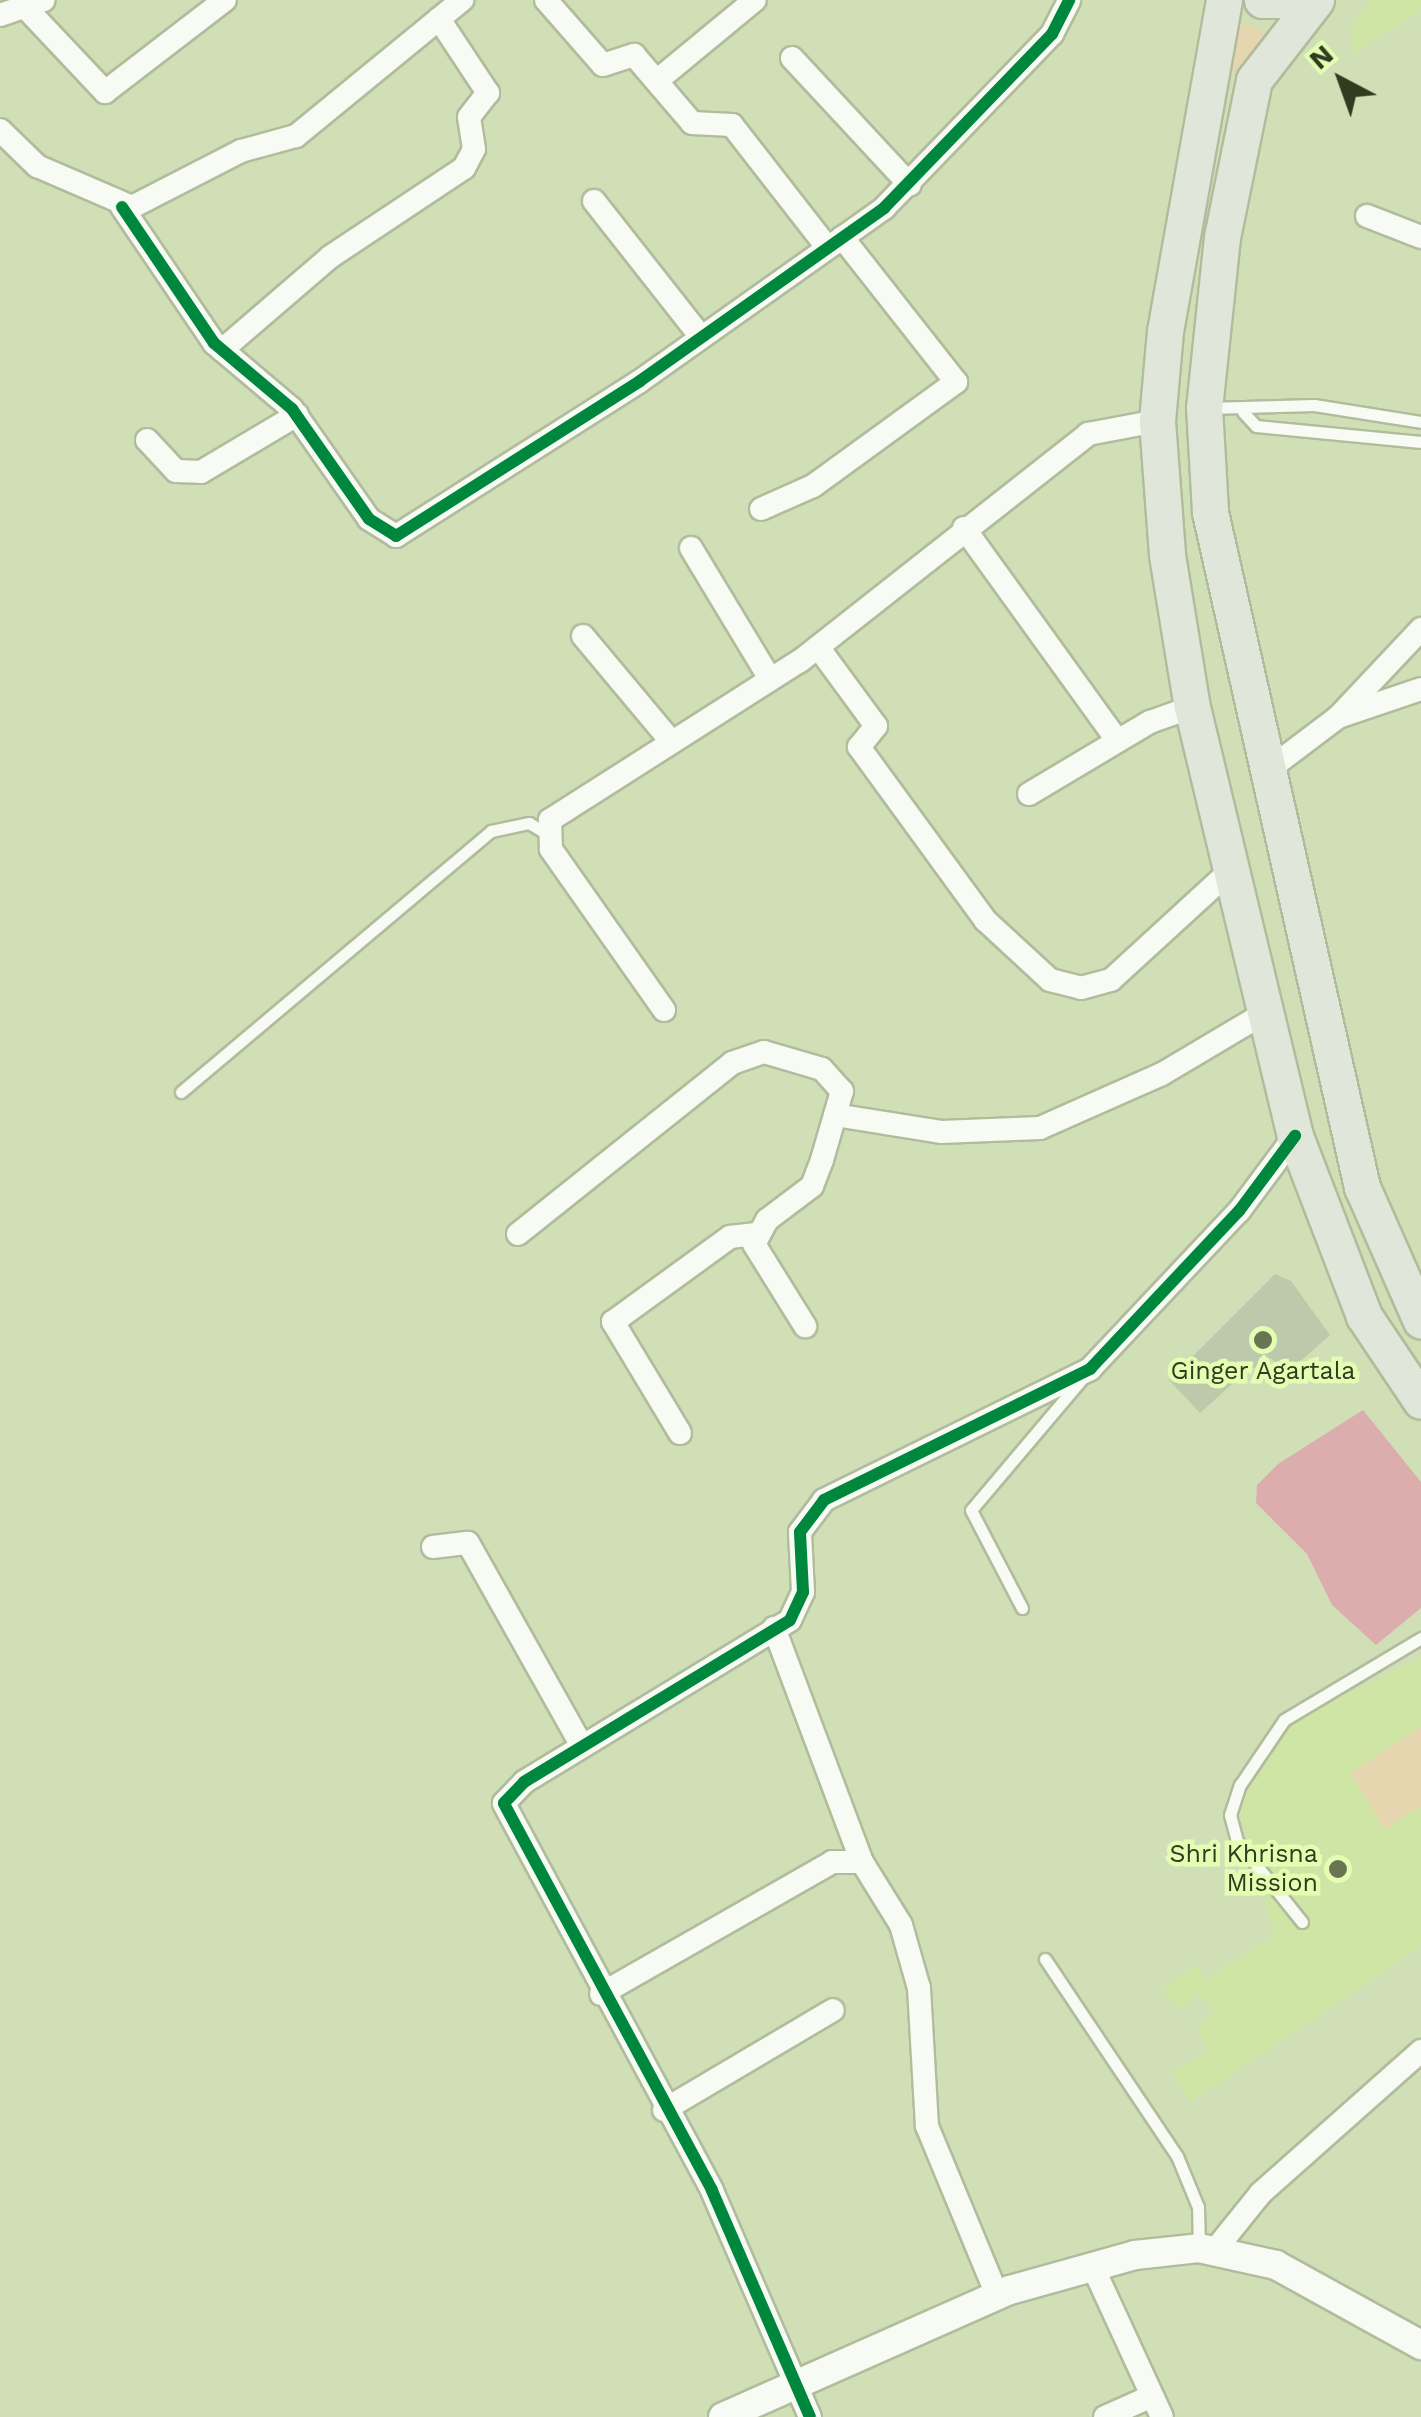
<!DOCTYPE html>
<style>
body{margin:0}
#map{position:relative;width:1421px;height:2417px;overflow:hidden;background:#d1dfb7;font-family:"Work Sans",sans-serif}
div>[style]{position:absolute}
.built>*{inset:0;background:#cfe5a6}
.green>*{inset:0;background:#e6d6af}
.water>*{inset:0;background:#dcadad}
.building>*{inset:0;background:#bec8aa}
.roads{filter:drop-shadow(2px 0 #b1bc9c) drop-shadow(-2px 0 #b1bc9c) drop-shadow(0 2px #b1bc9c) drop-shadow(0 -2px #b1bc9c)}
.service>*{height:11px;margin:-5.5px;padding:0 5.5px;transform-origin:5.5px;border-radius:5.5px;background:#f8faf4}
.minor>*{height:22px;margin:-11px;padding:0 11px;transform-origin:11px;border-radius:11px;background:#f8faf4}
.tertiary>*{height:28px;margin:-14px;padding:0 14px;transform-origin:14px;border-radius:14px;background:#f8faf4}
.primary>*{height:35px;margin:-17.5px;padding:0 17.5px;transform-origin:17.5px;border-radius:17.5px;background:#e1e6da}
.cycleway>*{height:12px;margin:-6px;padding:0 6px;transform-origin:6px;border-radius:6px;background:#00873e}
.dots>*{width:28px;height:28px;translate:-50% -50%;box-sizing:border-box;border:5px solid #e3fdb3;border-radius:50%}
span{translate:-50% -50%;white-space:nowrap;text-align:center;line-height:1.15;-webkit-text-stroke:9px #e3fdb3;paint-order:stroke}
.poi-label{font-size:25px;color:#313b1d}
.right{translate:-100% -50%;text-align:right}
.north{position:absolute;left:1291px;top:30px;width:100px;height:100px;-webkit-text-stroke:8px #e3fdb3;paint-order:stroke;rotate:319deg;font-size:28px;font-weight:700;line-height:40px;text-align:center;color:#313b1d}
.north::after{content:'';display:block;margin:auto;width:35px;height:45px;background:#313b1d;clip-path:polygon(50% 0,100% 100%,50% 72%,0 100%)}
</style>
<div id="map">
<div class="built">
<div style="clip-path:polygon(1370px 0,1421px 0,1421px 11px,1351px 55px,1351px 25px)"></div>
<div style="clip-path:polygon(1421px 1657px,1421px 1947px,1191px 2102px,1171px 2073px,1209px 2050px,1196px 2028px,1215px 2011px,1199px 1994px,1179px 2009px,1162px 1989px,1196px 1964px,1206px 1979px,1274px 1935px,1237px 1803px,1279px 1728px)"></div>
</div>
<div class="green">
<div style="clip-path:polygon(1233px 22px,1273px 33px,1225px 82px)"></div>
<div style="clip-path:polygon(1421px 1727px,1421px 1806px,1385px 1829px,1350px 1773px)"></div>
</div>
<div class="water">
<div style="clip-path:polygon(1363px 1410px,1421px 1482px,1421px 1608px,1376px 1645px,1332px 1605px,1307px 1554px,1256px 1503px,1257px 1485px,1278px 1464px)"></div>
</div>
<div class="building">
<div style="clip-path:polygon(1275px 1274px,1291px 1281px,1330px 1335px,1286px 1374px,1271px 1358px,1243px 1374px,1200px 1413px,1169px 1380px)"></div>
</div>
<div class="roads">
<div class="service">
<div style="left:1208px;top:408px;width:106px;rotate:-1.6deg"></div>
<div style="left:1314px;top:405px;width:108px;rotate:9deg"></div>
<div style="left:1243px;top:412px;width:19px;rotate:47deg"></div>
<div style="left:1256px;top:426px;width:166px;rotate:5.5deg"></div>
<div style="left:181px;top:1092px;width:405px;rotate:-40.1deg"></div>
<div style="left:491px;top:831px;width:39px;rotate:-12deg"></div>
<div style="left:529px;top:823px;width:17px;rotate:31deg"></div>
<div style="left:1022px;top:1608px;width:110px;rotate:-117.5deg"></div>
<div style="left:971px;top:1510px;width:170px;rotate:-49.8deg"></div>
<div style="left:1302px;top:1922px;width:104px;rotate:-128.7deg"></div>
<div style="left:1237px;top:1841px;width:27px;rotate:-105deg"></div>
<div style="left:1230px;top:1815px;width:32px;rotate:-72deg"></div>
<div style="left:1240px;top:1785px;width:78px;rotate:-55.9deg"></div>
<div style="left:1284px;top:1720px;width:160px;rotate:-30.9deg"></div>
<div style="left:1045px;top:1959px;width:237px;rotate:56.2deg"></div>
<div style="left:1177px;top:2156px;width:55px;rotate:67.6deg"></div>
<div style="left:1198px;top:2207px;width:41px;rotate:88.6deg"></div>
</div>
<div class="minor">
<div style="left:546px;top:0;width:86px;rotate:48.8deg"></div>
<div style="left:603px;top:65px;width:33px;rotate:-18deg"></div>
<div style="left:634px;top:55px;width:89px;rotate:49.5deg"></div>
<div style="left:692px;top:123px;width:40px;rotate:2.9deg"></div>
<div style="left:732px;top:125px;width:155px;rotate:52.1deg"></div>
<div style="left:25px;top:7px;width:117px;rotate:46.7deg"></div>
<div style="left:105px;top:92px;width:151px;rotate:-37.5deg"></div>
<div style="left:0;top:15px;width:46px;rotate:-18.8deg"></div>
<div style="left:792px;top:58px;width:173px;rotate:47.1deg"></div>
<div style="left:659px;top:79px;width:124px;rotate:-39.5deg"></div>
<div style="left:0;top:130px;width:52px;rotate:44.2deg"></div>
<div style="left:37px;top:166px;width:103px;rotate:23.3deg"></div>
<div style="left:132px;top:207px;width:123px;rotate:-27.2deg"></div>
<div style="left:241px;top:151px;width:57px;rotate:-15.3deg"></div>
<div style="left:296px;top:136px;width:215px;rotate:-39.3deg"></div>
<div style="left:594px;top:201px;width:168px;rotate:51.8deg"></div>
<div style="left:122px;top:207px;width:164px;rotate:55.9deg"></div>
<div style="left:214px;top:343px;width:102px;rotate:40.2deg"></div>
<div style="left:292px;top:409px;width:134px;rotate:55deg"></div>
<div style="left:369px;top:519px;width:32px;rotate:32deg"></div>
<div style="left:396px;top:536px;width:289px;rotate:-32.4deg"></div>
<div style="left:640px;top:381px;width:299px;rotate:-35.3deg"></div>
<div style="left:884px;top:208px;width:242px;rotate:-46deg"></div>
<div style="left:1052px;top:34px;width:38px;rotate:-63deg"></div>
<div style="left:1367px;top:216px;width:58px;rotate:21.3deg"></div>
<div style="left:222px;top:350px;width:143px;rotate:-40.7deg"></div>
<div style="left:330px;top:257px;width:161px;rotate:-33.6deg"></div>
<div style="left:464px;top:168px;width:21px;rotate:-62deg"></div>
<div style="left:474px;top:149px;width:32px;rotate:-99deg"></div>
<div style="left:469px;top:117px;width:31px;rotate:-52deg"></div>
<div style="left:488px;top:93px;width:89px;rotate:-123.5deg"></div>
<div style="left:147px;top:440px;width:42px;rotate:46.9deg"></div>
<div style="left:176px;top:471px;width:25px;rotate:2deg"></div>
<div style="left:201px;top:472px;width:112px;rotate:-30.7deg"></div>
<div style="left:761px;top:509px;width:57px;rotate:-23.9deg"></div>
<div style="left:813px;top:486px;width:177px;rotate:-36deg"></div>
<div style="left:956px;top:382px;width:184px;rotate:-128.2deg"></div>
<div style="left:964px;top:528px;width:261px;rotate:54.2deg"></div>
<div style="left:691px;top:548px;width:153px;rotate:58.9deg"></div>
<div style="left:583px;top:636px;width:136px;rotate:50.1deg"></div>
<div style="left:818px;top:647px;width:98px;rotate:53.7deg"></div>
<div style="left:876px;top:726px;width:27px;rotate:129deg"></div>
<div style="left:859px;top:747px;width:214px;rotate:53.9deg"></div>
<div style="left:985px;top:920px;width:88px;rotate:42.7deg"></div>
<div style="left:1050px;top:980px;width:32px;rotate:14deg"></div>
<div style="left:1081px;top:988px;width:31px;rotate:-15deg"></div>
<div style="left:1111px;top:980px;width:164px;rotate:-42.5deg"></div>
<div style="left:1341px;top:714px;width:117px;rotate:-46.7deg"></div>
<div style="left:1268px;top:770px;width:88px;rotate:-37.1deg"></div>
<div style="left:1338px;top:717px;width:88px;rotate:-18.6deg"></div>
<div style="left:1029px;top:794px;width:141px;rotate:-30.8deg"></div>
<div style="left:1150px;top:722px;width:45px;rotate:-19.7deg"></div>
<div style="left:664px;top:1010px;width:197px;rotate:-125.1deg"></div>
<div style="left:551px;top:849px;width:29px;rotate:-92deg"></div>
<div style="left:550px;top:820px;width:296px;rotate:-32.5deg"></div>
<div style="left:800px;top:661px;width:367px;rotate:-38.2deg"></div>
<div style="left:1088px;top:434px;width:70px;rotate:-10.7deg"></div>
<div style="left:835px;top:1115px;width:107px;rotate:9.1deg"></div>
<div style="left:941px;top:1132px;width:99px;rotate:-2.3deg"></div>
<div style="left:1040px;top:1128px;width:133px;rotate:-23.9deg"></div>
<div style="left:1162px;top:1074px;width:117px;rotate:-30.7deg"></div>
<div style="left:518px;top:1234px;width:274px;rotate:-38.6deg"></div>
<div style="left:732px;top:1063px;width:34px;rotate:-19deg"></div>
<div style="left:764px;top:1052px;width:60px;rotate:16.3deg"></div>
<div style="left:822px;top:1069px;width:30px;rotate:48deg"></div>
<div style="left:842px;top:1091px;width:72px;rotate:106.2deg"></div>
<div style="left:822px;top:1160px;width:28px;rotate:111deg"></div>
<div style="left:812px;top:1186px;width:56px;rotate:142.9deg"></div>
<div style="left:767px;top:1220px;width:27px;rotate:118deg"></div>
<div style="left:754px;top:1244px;width:97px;rotate:58.1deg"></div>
<div style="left:680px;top:1433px;width:130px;rotate:-121.1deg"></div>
<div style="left:613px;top:1322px;width:145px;rotate:-36deg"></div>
<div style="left:730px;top:1237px;width:24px;rotate:-7deg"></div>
<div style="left:433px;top:1547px;width:35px;rotate:-7deg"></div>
<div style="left:468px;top:1543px;width:233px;rotate:60.7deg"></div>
<div style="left:774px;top:1628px;width:250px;rotate:69.4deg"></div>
<div style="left:601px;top:1994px;width:266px;rotate:-29.7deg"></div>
<div style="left:832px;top:1862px;width:30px"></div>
<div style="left:862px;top:1862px;width:74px;rotate:58.2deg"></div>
<div style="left:901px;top:1925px;width:66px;rotate:74.1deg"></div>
<div style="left:919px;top:1988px;width:138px;rotate:86.7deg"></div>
<div style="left:927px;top:2126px;width:183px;rotate:67.5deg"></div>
<div style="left:664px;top:2110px;width:196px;rotate:-30.6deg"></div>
<div style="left:1215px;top:2250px;width:73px;rotate:-51.1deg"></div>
<div style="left:1261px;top:2193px;width:214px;rotate:-41.6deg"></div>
<div style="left:1092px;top:2265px;width:167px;rotate:65.3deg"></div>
<div style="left:810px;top:2417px;width:247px;rotate:-113.4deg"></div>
<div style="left:712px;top:2190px;width:439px;rotate:-118.3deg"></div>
<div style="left:504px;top:1803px;width:29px;rotate:-46deg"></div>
<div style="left:524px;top:1782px;width:311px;rotate:-31.3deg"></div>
<div style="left:790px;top:1620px;width:31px;rotate:-65deg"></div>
<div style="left:803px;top:1592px;width:60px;rotate:-92.9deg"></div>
<div style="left:800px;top:1532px;width:40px;rotate:-53deg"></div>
<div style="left:824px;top:1500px;width:297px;rotate:-26.2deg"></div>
<div style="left:1090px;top:1369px;width:217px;rotate:-46.7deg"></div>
<div style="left:1239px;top:1211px;width:94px;rotate:-53.3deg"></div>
<div style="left:1105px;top:2417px;width:51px;rotate:-24.1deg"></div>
</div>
<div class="tertiary">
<div style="left:723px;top:2417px;width:314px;rotate:-23.9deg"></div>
<div style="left:1010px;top:2290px;width:130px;rotate:-15.6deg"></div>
<div style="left:1135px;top:2255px;width:64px;rotate:-6.2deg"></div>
<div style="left:1199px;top:2248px;width:79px;rotate:12.4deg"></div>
<div style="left:1276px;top:2265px;width:166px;rotate:28.9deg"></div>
</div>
<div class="primary">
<div style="left:1224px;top:0;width:336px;rotate:100.1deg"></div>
<div style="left:1165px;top:331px;width:90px;rotate:95.1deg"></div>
<div style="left:1157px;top:421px;width:134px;rotate:85.7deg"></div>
<div style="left:1167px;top:555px;width:154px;rotate:80.7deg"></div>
<div style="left:1192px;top:707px;width:441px;rotate:76.5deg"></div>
<div style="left:1295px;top:1136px;width:193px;rotate:69deg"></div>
<div style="left:1364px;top:1316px;width:102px;rotate:56.2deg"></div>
<div style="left:1262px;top:0;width:47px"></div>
<div style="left:1316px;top:0;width:101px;rotate:127.8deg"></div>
<div style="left:1254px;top:80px;width:160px;rotate:101.5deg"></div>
<div style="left:1222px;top:237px;width:171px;rotate:96deg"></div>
<div style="left:1204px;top:407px;width:105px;rotate:86.7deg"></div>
<div style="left:1210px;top:512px;width:692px;rotate:77.31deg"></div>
<div style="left:1362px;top:1187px;width:146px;rotate:66.2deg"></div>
</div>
</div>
<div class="cycleway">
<div style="left:122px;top:207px;width:164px;rotate:55.9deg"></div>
<div style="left:214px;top:343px;width:102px;rotate:40.2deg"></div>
<div style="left:292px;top:409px;width:134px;rotate:55deg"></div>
<div style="left:369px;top:519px;width:32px;rotate:32deg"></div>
<div style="left:396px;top:536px;width:289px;rotate:-32.4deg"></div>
<div style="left:640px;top:381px;width:299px;rotate:-35.3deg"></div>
<div style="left:884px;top:208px;width:242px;rotate:-46deg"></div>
<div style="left:1052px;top:34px;width:38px;rotate:-63deg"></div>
<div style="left:810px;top:2417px;width:247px;rotate:-113.4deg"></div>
<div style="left:712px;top:2190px;width:439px;rotate:-118.3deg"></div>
<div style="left:504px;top:1803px;width:29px;rotate:-46deg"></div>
<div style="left:524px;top:1782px;width:311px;rotate:-31.3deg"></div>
<div style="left:790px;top:1620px;width:31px;rotate:-65deg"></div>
<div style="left:803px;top:1592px;width:60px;rotate:-92.9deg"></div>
<div style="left:800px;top:1532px;width:40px;rotate:-53deg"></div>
<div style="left:824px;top:1500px;width:297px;rotate:-26.2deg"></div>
<div style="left:1090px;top:1369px;width:217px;rotate:-46.7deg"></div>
<div style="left:1239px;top:1211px;width:94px;rotate:-53.3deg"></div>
</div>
<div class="dots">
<div style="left:1263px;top:1340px;background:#697453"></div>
<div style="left:1338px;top:1869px;background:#697453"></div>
</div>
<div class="poi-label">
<span style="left:1263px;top:1371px">Ginger Agartala</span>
<span class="right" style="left:1318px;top:1869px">Shri Khrisna<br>Mission</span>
</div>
<div class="north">N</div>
</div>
